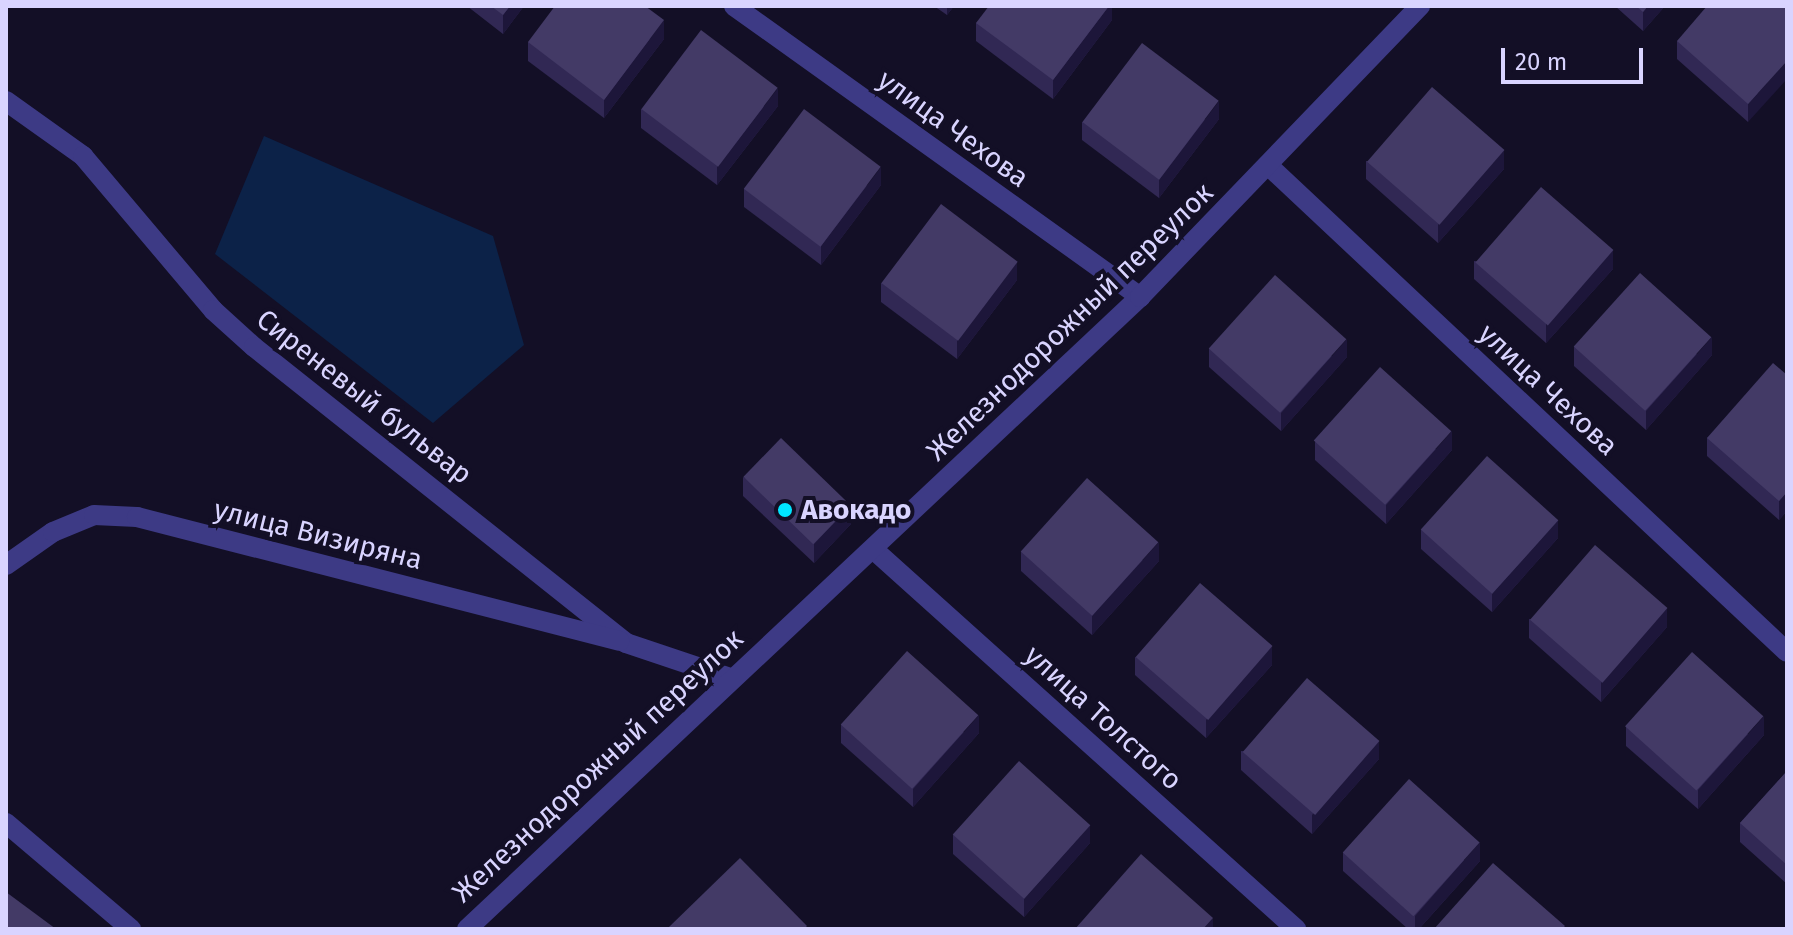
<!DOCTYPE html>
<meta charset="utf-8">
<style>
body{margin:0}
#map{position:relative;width:1793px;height:935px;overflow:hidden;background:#130f26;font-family:"Fira Sans",sans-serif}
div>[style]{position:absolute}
.water>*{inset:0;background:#0c2248}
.service>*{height:20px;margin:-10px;padding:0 10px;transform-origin:10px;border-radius:10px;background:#3d3a85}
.minor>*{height:20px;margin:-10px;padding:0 10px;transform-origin:10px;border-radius:10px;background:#3d3a85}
.wall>*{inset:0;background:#312854}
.shaded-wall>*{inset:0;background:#1d163a}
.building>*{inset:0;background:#433a66;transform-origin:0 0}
.dots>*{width:22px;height:22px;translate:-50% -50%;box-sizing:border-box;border:4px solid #130f26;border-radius:50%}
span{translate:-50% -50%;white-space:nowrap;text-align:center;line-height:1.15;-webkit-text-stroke:8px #130f26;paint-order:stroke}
.street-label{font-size:28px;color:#d9d4ff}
.poi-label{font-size:28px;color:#d9d4ff;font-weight:700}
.left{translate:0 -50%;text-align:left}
.frame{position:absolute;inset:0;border:8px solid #d9d4ff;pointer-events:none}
.scale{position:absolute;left:1501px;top:48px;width:142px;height:36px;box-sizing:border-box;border:4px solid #d9d4ff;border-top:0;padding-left:10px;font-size:24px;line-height:28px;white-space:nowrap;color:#d9d4ff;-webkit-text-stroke:6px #130f26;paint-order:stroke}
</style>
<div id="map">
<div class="water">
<div style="clip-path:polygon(264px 136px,493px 236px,524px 345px,433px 423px,215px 254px)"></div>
</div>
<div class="service">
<div style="left:6px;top:823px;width:164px;rotate:40.3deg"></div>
</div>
<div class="minor">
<div style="left:734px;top:6px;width:500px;rotate:35.6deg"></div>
<div style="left:6px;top:101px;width:95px;rotate:35.5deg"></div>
<div style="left:83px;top:156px;width:202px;rotate:49.8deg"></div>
<div style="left:213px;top:310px;width:55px;rotate:42.1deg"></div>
<div style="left:254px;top:347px;width:475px;rotate:38.5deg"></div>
<div style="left:626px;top:643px;width:110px;rotate:18.6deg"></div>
<div style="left:1271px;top:168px;width:707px;rotate:43.17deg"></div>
<div style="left:873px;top:549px;width:569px;rotate:41.93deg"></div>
<div style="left:6px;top:565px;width:57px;rotate:-35.1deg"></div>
<div style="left:53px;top:532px;width:44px;rotate:-22.5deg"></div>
<div style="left:94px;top:515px;width:43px;rotate:2.7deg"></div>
<div style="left:137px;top:517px;width:498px;rotate:14.4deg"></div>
<div style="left:467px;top:929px;width:923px;rotate:-43.2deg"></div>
<div style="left:1140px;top:297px;width:404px;rotate:-46.1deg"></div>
</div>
<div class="wall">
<div style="clip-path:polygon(467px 6px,524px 6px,503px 34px)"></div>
<div style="clip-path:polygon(934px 6px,954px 6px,947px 15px)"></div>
<div style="clip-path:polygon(1112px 6px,1112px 20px,1053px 99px,976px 41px,976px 23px)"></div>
<div style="clip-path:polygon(1615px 6px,1665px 6px,1643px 31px)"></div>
<div style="clip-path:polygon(1787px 6px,1748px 122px,1677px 59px,1677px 41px)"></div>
<div style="clip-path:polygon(664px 39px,604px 118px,528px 61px,528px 42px)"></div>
<div style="clip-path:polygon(778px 106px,717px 185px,641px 128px,641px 109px)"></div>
<div style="clip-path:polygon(1219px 119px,1159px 198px,1082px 140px,1082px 122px)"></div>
<div style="clip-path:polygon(1366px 161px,1504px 169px,1438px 243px,1366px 179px)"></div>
<div style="clip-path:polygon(881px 185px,821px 265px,744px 207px,744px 189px)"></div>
<div style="clip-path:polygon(1474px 261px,1613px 269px,1546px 343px,1474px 279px)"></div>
<div style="clip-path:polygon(1017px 280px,957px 359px,881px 302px,881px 283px)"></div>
<div style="clip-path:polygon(1574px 347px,1712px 355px,1646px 430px,1574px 366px)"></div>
<div style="clip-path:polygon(1209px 349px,1347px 357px,1281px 431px,1209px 367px)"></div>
<div style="clip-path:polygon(1787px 375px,1787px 511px,1779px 520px,1707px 456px,1707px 438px)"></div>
<div style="clip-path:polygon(1315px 442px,1452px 450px,1386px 524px,1315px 460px)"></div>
<div style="clip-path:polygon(743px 477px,851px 524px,814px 563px,743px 496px)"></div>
<div style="clip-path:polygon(1421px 530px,1558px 538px,1492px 612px,1421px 549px)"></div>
<div style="clip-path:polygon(1021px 552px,1159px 561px,1092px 635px,1021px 571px)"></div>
<div style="clip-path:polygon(1529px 619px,1667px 627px,1601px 702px,1529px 638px)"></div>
<div style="clip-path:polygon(1135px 657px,1272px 665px,1206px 738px,1135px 675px)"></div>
<div style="clip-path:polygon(841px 725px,979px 733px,913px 807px,841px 743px)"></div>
<div style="clip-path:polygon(1626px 727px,1764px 735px,1698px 809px,1626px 746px)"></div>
<div style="clip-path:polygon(1241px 751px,1379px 759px,1312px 834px,1241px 770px)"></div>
<div style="clip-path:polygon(1787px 771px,1787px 884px,1740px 842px,1740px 823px)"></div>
<div style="clip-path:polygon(953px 835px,1090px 843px,1024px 917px,953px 854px)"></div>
<div style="clip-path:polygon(1343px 853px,1480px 861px,1419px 929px,1408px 929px,1343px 871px)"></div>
</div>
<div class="shaded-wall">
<div style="clip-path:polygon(510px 6px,524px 6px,503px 34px,503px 15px)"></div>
<div style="clip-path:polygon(947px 6px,954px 6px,947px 15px)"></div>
<div style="clip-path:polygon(1109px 6px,1112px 6px,1112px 20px,1053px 99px,1053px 80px)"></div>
<div style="clip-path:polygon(1648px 6px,1665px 6px,1643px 31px,1643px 12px)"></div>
<div style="clip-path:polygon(664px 20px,664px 39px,604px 118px,604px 100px)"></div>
<div style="clip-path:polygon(1787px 61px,1787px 79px,1748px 122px,1748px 104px)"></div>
<div style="clip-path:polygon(778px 88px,778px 106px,717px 185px,717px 167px)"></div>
<div style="clip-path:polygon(1219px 101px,1219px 119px,1159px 198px,1159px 180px)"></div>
<div style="clip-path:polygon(1504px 150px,1504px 169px,1438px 243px,1438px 225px)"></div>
<div style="clip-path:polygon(881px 167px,881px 185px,821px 265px,821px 246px)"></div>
<div style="clip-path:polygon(1613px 250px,1613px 269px,1546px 343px,1546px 324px)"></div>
<div style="clip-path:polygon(1017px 262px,1017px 280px,957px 359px,957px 341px)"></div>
<div style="clip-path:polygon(1712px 337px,1712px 355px,1646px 430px,1646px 411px)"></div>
<div style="clip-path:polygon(1347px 339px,1347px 357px,1281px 431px,1281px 413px)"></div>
<div style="clip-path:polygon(1452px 431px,1452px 450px,1386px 524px,1386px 505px)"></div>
<div style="clip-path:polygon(1787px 492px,1787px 511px,1779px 520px,1779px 501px)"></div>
<div style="clip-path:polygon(851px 505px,851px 524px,814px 563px,814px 544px)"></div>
<div style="clip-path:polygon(1558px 520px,1558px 538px,1492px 612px,1492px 594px)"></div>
<div style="clip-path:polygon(1159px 542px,1159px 561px,1092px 635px,1092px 616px)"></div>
<div style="clip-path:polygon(1667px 608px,1667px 627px,1601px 702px,1601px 683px)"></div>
<div style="clip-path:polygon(1272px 646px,1272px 665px,1206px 738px,1206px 720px)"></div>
<div style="clip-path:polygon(979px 715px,979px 733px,913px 807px,913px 789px)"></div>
<div style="clip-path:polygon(1764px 716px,1764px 735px,1698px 809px,1698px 790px)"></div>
<div style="clip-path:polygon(1379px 741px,1379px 759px,1312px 834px,1312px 815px)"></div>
<div style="clip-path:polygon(1090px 825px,1090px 843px,1024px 917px,1024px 899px)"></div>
<div style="clip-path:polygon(1480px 842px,1480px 861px,1419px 929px,1415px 929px,1415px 916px)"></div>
<div style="clip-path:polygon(1213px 918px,1213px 929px,1203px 929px)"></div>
</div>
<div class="building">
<div style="clip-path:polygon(491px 6px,510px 6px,503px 15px)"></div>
<div style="clip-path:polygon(555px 6px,645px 6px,664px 20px,604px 100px,528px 42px)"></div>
<div style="clip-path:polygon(989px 6px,1109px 6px,1053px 80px,976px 23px)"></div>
<div style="clip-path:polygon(1636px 6px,1648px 6px,1643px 12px)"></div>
<div style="clip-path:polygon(1707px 6px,1787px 6px,1787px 61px,1748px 104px,1677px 41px)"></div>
<div style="left:701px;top:30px;width:96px;height:99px;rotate:37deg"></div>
<div style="left:1142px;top:43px;width:96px;height:99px;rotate:37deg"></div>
<div style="left:1432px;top:87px;width:96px;height:99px;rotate:41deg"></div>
<div style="left:804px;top:109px;width:96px;height:100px;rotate:37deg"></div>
<div style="left:1541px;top:187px;width:96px;height:100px;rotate:41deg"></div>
<div style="left:941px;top:204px;width:96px;height:99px;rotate:37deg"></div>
<div style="left:1640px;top:273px;width:96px;height:99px;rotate:42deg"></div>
<div style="left:1275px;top:275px;width:96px;height:99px;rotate:42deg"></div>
<div style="clip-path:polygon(1773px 363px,1787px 375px,1787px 492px,1779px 501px,1707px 438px)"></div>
<div style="left:1380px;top:367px;width:96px;height:99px;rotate:42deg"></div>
<div style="left:781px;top:438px;width:97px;height:54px;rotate:44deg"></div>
<div style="left:1487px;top:456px;width:96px;height:99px;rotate:42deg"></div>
<div style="left:1087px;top:478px;width:96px;height:99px;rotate:42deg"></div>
<div style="left:1595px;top:545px;width:96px;height:99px;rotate:41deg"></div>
<div style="left:1200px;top:583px;width:96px;height:98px;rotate:41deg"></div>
<div style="left:907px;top:651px;width:96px;height:99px;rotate:42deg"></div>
<div style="left:1692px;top:652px;width:96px;height:100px;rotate:42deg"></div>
<div style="left:1307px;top:678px;width:96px;height:98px;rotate:41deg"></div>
<div style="left:1019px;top:761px;width:96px;height:99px;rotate:42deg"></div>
<div style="clip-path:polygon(1787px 771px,1787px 865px,1740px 823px)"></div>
<div style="left:1409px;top:779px;width:95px;height:99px;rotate:42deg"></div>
<div style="clip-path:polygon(1141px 854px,1213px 918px,1203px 929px,1075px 929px)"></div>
<div style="clip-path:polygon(740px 858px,807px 926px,804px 929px,671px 929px,669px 927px)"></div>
<div style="clip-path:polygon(1493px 863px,1565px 926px,1562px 929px,1434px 929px)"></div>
<div style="clip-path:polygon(6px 892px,56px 929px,6px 929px)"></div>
</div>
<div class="dots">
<div style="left:785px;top:510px;background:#00e5ff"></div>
</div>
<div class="street-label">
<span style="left:953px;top:129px;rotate:36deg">улица Чехова</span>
<span style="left:1070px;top:322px;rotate:-44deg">Железнодорожный переулок</span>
<span style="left:1548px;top:390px;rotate:43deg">улица Чехова</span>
<span style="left:364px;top:397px;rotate:38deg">Сиреневый бульвар</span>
<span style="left:318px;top:535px;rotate:14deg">улица Визиряна</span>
<span style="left:1103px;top:718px;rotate:42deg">улица Толстого</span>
<span style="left:598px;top:766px;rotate:-43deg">Железнодорожный переулок</span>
</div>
<div class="poi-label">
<span class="left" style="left:801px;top:510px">Авокадо</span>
</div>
<div class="frame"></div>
<div class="scale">20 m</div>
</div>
